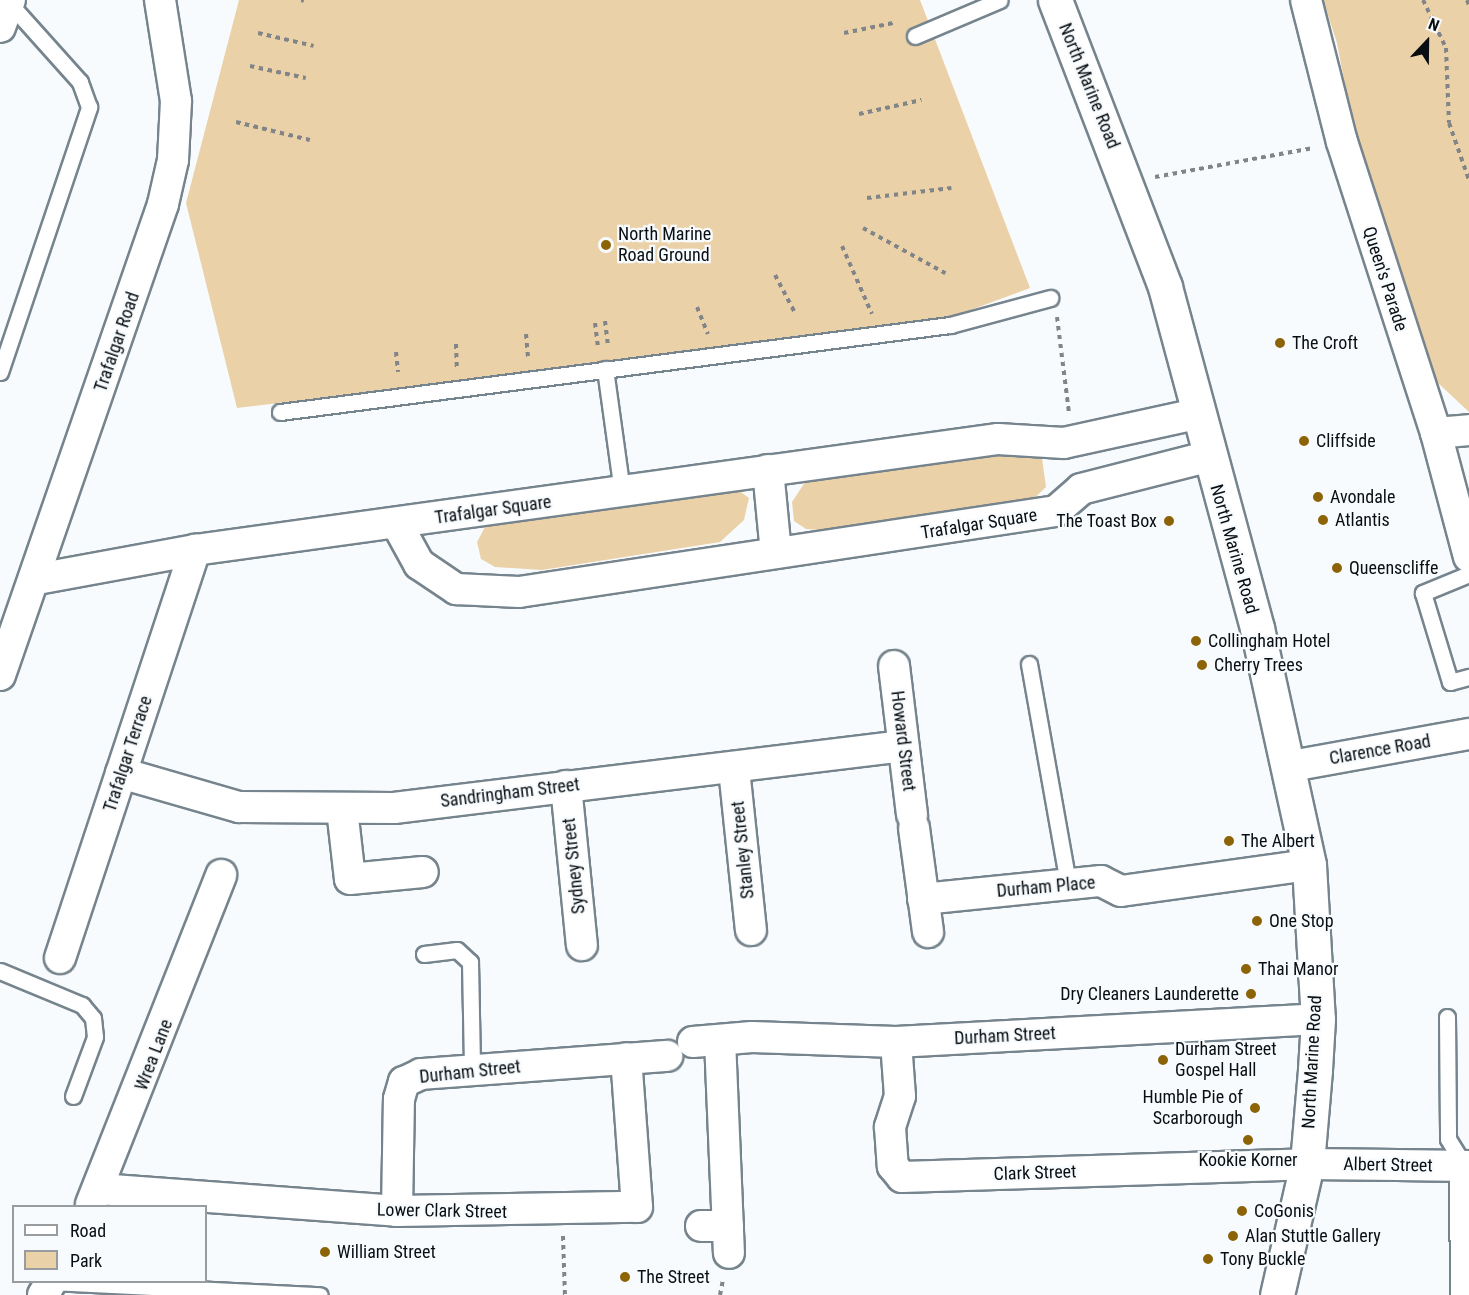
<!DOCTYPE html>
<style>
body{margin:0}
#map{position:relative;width:1469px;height:1295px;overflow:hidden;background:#f8fbfd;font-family:"Roboto Condensed",sans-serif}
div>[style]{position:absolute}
.green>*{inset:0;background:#ebd1a8}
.path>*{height:4px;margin-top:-2px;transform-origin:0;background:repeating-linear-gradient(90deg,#818588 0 4.5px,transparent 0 9px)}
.roads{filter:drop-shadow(2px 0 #76848d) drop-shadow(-2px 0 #76848d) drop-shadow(0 2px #76848d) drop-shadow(0 -2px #76848d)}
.service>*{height:15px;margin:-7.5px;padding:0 7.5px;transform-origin:7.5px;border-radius:7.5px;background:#fff}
.minor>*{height:30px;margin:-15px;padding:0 15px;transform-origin:15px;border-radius:15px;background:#fff}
.secondary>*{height:33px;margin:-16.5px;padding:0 16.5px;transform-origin:16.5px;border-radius:16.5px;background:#fff}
.dots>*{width:16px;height:16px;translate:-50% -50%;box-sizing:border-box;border:3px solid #f8fbfd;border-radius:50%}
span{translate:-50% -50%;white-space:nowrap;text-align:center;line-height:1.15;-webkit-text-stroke:4.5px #f8fbfd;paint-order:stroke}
.street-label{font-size:18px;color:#090e12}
.poi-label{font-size:18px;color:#090e12}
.left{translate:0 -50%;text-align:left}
.right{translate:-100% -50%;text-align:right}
.legend{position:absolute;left:12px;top:1205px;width:195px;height:78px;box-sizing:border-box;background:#f8fbfd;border:2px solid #989c9f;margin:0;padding:8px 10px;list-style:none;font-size:18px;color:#090e12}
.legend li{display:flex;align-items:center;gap:12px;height:30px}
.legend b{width:30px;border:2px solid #989c9f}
.north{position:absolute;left:1397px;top:12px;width:60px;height:60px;-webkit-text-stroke:4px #f8fbfd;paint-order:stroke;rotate:22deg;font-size:16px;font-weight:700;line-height:24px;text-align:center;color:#090e12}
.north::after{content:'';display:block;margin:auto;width:21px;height:27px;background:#090e12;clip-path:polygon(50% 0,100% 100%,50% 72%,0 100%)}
</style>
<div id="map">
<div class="green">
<div style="clip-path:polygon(239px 0,920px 0,1030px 288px,935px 323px,237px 408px,186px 203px)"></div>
<div style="clip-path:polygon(1323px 0,1469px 0,1469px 412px,1437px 382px,1366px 197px,1337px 43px)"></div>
<div style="clip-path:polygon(999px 449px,1042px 458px,1046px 487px,1030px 502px,838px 531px,806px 529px,794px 521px,792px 502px,807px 479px)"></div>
<div style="clip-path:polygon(734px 487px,749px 498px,744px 520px,720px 542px,542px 570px,495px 567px,481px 559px,477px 542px,486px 525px)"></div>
</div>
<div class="path">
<div style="left:301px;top:0;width:3px;rotate:18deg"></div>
<div style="left:1423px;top:0;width:53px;rotate:64.4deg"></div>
<div style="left:1446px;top:48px;width:75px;rotate:87.7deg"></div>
<div style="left:1449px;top:123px;width:60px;rotate:70.7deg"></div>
<div style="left:1467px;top:0;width:5px;rotate:68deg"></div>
<div style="left:258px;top:33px;width:57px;rotate:13.1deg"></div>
<div style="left:844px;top:33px;width:50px;rotate:-11.5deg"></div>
<div style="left:250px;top:66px;width:57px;rotate:12.1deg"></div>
<div style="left:859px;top:114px;width:64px;rotate:-12.7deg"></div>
<div style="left:236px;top:122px;width:76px;rotate:13.7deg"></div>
<div style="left:1155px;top:177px;width:161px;rotate:-10.4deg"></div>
<div style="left:867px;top:198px;width:85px;rotate:-6.8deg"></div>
<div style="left:863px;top:228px;width:94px;rotate:28.8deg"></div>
<div style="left:842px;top:246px;width:74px;rotate:66.2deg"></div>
<div style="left:775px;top:275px;width:41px;rotate:62.2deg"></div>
<div style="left:697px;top:307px;width:29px;rotate:68deg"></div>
<div style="left:1057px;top:317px;width:98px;rotate:82.9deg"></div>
<div style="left:605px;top:321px;width:26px;rotate:83deg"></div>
<div style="left:595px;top:323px;width:25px;rotate:83deg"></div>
<div style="left:526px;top:334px;width:23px;rotate:85deg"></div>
<div style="left:456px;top:344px;width:23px;rotate:88deg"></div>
<div style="left:396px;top:352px;width:20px;rotate:84deg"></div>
<div style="left:563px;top:1236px;width:59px;rotate:88.1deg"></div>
<div style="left:720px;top:1295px;width:15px;rotate:-79deg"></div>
</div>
<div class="roads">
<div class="service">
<div style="left:915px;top:36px;width:92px;rotate:-23deg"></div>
<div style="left:605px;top:369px;width:123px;rotate:82.1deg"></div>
<div style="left:0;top:372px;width:280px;rotate:-71.4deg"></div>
<div style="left:89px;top:107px;width:27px;rotate:-110deg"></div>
<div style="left:80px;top:82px;width:106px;rotate:-131.9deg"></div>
<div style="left:280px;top:412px;width:676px;rotate:-7.4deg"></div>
<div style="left:950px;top:325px;width:104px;rotate:-15.1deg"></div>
<div style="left:1469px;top:574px;width:50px;rotate:157.6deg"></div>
<div style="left:1423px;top:593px;width:93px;rotate:73.1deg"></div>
<div style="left:1450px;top:682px;width:20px;rotate:-15deg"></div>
<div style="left:1029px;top:664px;width:223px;rotate:79.9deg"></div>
<div style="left:424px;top:954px;width:33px;rotate:-7deg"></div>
<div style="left:457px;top:950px;width:18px;rotate:43deg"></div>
<div style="left:470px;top:962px;width:109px;rotate:88.9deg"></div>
<div style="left:0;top:971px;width:89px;rotate:22.5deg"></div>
<div style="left:82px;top:1005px;width:17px;rotate:50deg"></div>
<div style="left:93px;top:1018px;width:19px;rotate:84deg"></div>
<div style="left:95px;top:1037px;width:63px;rotate:110.4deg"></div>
<div style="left:1447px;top:1017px;width:122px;rotate:89.5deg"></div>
<div style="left:1448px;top:1139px;width:32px;rotate:58deg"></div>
<div style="left:51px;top:1282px;width:269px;rotate:2.8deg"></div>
</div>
<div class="minor">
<div style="left:1306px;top:0;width:146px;rotate:75.8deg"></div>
<div style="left:1342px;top:142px;width:306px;rotate:72.1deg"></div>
<div style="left:1436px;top:433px;width:128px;rotate:75.1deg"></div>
<div style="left:0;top:27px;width:29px;rotate:-70deg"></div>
<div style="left:1436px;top:433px;width:33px;rotate:-5deg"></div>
<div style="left:768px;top:470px;width:83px;rotate:84.5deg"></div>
<div style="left:397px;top:524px;width:46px;rotate:61.2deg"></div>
<div style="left:419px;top:564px;width:45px;rotate:34deg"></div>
<div style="left:456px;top:589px;width:63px;rotate:2.7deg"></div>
<div style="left:519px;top:592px;width:543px;rotate:-8.58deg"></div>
<div style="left:1056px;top:511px;width:33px;rotate:-41deg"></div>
<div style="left:1081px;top:489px;width:130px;rotate:-14.3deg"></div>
<div style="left:37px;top:579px;width:161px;rotate:-10.4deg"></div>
<div style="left:195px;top:550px;width:811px;rotate:-7.87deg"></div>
<div style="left:998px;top:439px;width:66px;rotate:3.5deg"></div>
<div style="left:1064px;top:443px;width:135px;rotate:-12.4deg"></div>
<div style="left:894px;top:666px;width:150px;rotate:83.1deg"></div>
<div style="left:0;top:675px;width:498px;rotate:-70.9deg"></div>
<div style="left:163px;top:204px;width:45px;rotate:-77.2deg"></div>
<div style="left:173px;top:160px;width:59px;rotate:-87.1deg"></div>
<div style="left:176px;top:101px;width:102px;rotate:-99deg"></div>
<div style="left:1291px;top:766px;width:181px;rotate:-10.2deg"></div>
<div style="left:734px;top:769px;width:162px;rotate:84deg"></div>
<div style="left:121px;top:773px;width:123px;rotate:16.1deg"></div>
<div style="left:239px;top:807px;width:155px;rotate:0.4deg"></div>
<div style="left:394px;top:808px;width:513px;rotate:-6.94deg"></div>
<div style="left:566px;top:786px;width:160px;rotate:84.3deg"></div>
<div style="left:342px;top:809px;width:70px;rotate:83.5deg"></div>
<div style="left:350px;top:879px;width:73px;rotate:-5.5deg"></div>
<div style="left:914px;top:828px;width:105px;rotate:82.3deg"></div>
<div style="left:923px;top:899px;width:179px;rotate:-5.8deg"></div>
<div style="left:1101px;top:881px;width:22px;rotate:27deg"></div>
<div style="left:1121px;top:891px;width:190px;rotate:-7.9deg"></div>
<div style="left:60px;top:958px;width:430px;rotate:-71.7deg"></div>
<div style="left:720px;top:1040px;width:213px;rotate:87.6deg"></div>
<div style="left:693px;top:1042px;width:59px;rotate:-4.8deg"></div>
<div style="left:752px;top:1037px;width:144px;rotate:2deg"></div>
<div style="left:896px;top:1042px;width:423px;rotate:-3.1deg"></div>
<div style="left:896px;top:1042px;width:54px;rotate:85.8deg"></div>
<div style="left:900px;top:1096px;width:33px;rotate:108deg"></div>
<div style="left:890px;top:1127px;width:39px;rotate:86deg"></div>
<div style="left:893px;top:1166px;width:14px;rotate:51deg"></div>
<div style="left:902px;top:1177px;width:405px;rotate:-1.8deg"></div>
<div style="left:1307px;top:1164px;width:162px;rotate:0.7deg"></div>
<div style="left:1465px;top:1166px;width:129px;rotate:89.6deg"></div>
<div style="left:99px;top:1189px;width:299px;rotate:4.2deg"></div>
<div style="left:397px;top:1211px;width:240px;rotate:-1deg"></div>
<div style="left:637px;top:1207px;width:149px;rotate:-94.2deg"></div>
<div style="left:91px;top:1204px;width:354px;rotate:-68.4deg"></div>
<div style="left:397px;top:1211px;width:112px;rotate:-89deg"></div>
<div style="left:399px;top:1099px;width:18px;rotate:-74deg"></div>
<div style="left:404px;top:1082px;width:19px;rotate:-25deg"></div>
<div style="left:421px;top:1074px;width:247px;rotate:-4.2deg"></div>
<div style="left:701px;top:1226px;width:27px"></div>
<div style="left:43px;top:1295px;width:15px;rotate:-58deg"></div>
</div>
<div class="secondary">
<div style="left:1055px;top:0;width:307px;rotate:69deg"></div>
<div style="left:1165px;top:287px;width:353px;rotate:74.9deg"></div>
<div style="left:1257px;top:628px;width:243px;rotate:77.6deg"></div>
<div style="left:1309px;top:865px;width:154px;rotate:86.7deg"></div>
<div style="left:1318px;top:1019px;width:51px;rotate:93.4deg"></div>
<div style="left:1315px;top:1070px;width:94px;rotate:94.9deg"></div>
<div style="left:1307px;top:1164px;width:134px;rotate:102.9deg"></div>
</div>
</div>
<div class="dots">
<div style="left:606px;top:245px;background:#8d6308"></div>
<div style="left:1280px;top:343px;background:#8d6308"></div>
<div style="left:1304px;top:441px;background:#8d6308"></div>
<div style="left:1318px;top:497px;background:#8d6308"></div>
<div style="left:1323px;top:520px;background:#8d6308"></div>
<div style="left:1169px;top:521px;background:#8d6308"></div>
<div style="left:1337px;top:568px;background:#8d6308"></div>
<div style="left:1196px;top:641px;background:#8d6308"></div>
<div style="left:1202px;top:665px;background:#8d6308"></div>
<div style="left:1229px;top:841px;background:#8d6308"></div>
<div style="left:1257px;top:921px;background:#8d6308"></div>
<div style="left:1246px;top:969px;background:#8d6308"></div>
<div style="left:1251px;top:994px;background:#8d6308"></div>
<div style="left:1163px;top:1060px;background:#8d6308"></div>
<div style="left:1255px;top:1108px;background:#8d6308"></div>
<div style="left:1248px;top:1140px;background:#8d6308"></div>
<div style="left:1242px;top:1211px;background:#8d6308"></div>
<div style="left:1233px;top:1236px;background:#8d6308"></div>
<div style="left:325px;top:1252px;background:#8d6308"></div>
<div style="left:1208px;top:1259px;background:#8d6308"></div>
<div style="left:625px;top:1277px;background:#8d6308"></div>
</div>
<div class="street-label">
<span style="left:1089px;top:86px;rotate:68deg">North Marine Road</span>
<span style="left:1385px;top:279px;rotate:72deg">Queen's Parade</span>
<span style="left:117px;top:342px;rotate:-71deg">Trafalgar Road</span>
<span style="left:493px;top:510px;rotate:-8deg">Trafalgar Square</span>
<span style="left:979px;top:524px;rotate:-9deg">Trafalgar Square</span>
<span style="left:1234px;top:549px;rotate:74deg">North Marine Road</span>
<span style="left:903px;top:741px;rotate:83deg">Howard Street</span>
<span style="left:1380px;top:750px;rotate:-10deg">Clarence Road</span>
<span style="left:128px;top:754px;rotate:-72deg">Trafalgar Terrace</span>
<span style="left:510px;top:793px;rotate:-7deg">Sandringham Street</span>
<span style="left:743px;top:850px;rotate:-96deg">Stanley Street</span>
<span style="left:574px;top:866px;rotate:-96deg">Sydney Street</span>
<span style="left:1046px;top:887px;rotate:-5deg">Durham Place</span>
<span style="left:1005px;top:1036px;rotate:-3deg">Durham Street</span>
<span style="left:154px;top:1055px;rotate:-69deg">Wrea Lane</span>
<span style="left:1312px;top:1062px;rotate:-87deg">North Marine Road</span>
<span style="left:470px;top:1072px;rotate:-6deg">Durham Street</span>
<span style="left:1388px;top:1165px;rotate:1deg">Albert Street</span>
<span style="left:1035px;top:1173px;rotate:-2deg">Clark Street</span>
<span style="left:442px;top:1211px;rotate:1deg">Lower Clark Street</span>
</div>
<div class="poi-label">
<span class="left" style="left:618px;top:245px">North Marine<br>Road Ground</span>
<span class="left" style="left:1292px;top:343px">The Croft</span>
<span class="left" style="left:1316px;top:441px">Cliffside</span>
<span class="left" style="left:1330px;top:497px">Avondale</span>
<span class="left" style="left:1335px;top:520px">Atlantis</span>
<span class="right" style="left:1157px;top:521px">The Toast Box</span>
<span class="left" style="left:1349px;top:568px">Queenscliffe</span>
<span class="left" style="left:1208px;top:641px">Collingham Hotel</span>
<span class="left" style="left:1214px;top:665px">Cherry Trees</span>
<span class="left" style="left:1241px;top:841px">The Albert</span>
<span class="left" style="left:1269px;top:921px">One Stop</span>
<span class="left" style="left:1258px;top:969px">Thai Manor</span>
<span class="right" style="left:1239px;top:994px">Dry Cleaners Launderette</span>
<span class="left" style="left:1175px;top:1060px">Durham Street<br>Gospel Hall</span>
<span class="right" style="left:1243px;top:1108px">Humble Pie of<br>Scarborough</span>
<span style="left:1248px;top:1160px">Kookie Korner</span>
<span class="left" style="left:1254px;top:1211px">CoGonis</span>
<span class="left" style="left:1245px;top:1236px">Alan Stuttle Gallery</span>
<span class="left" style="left:337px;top:1252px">William Street</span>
<span class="left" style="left:1220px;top:1259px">Tony Buckle</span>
<span class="left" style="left:637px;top:1277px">The Street</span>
</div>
<ul class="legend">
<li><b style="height:8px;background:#fff"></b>Road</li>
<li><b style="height:16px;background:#ebd1a8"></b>Park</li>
</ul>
<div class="north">N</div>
</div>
